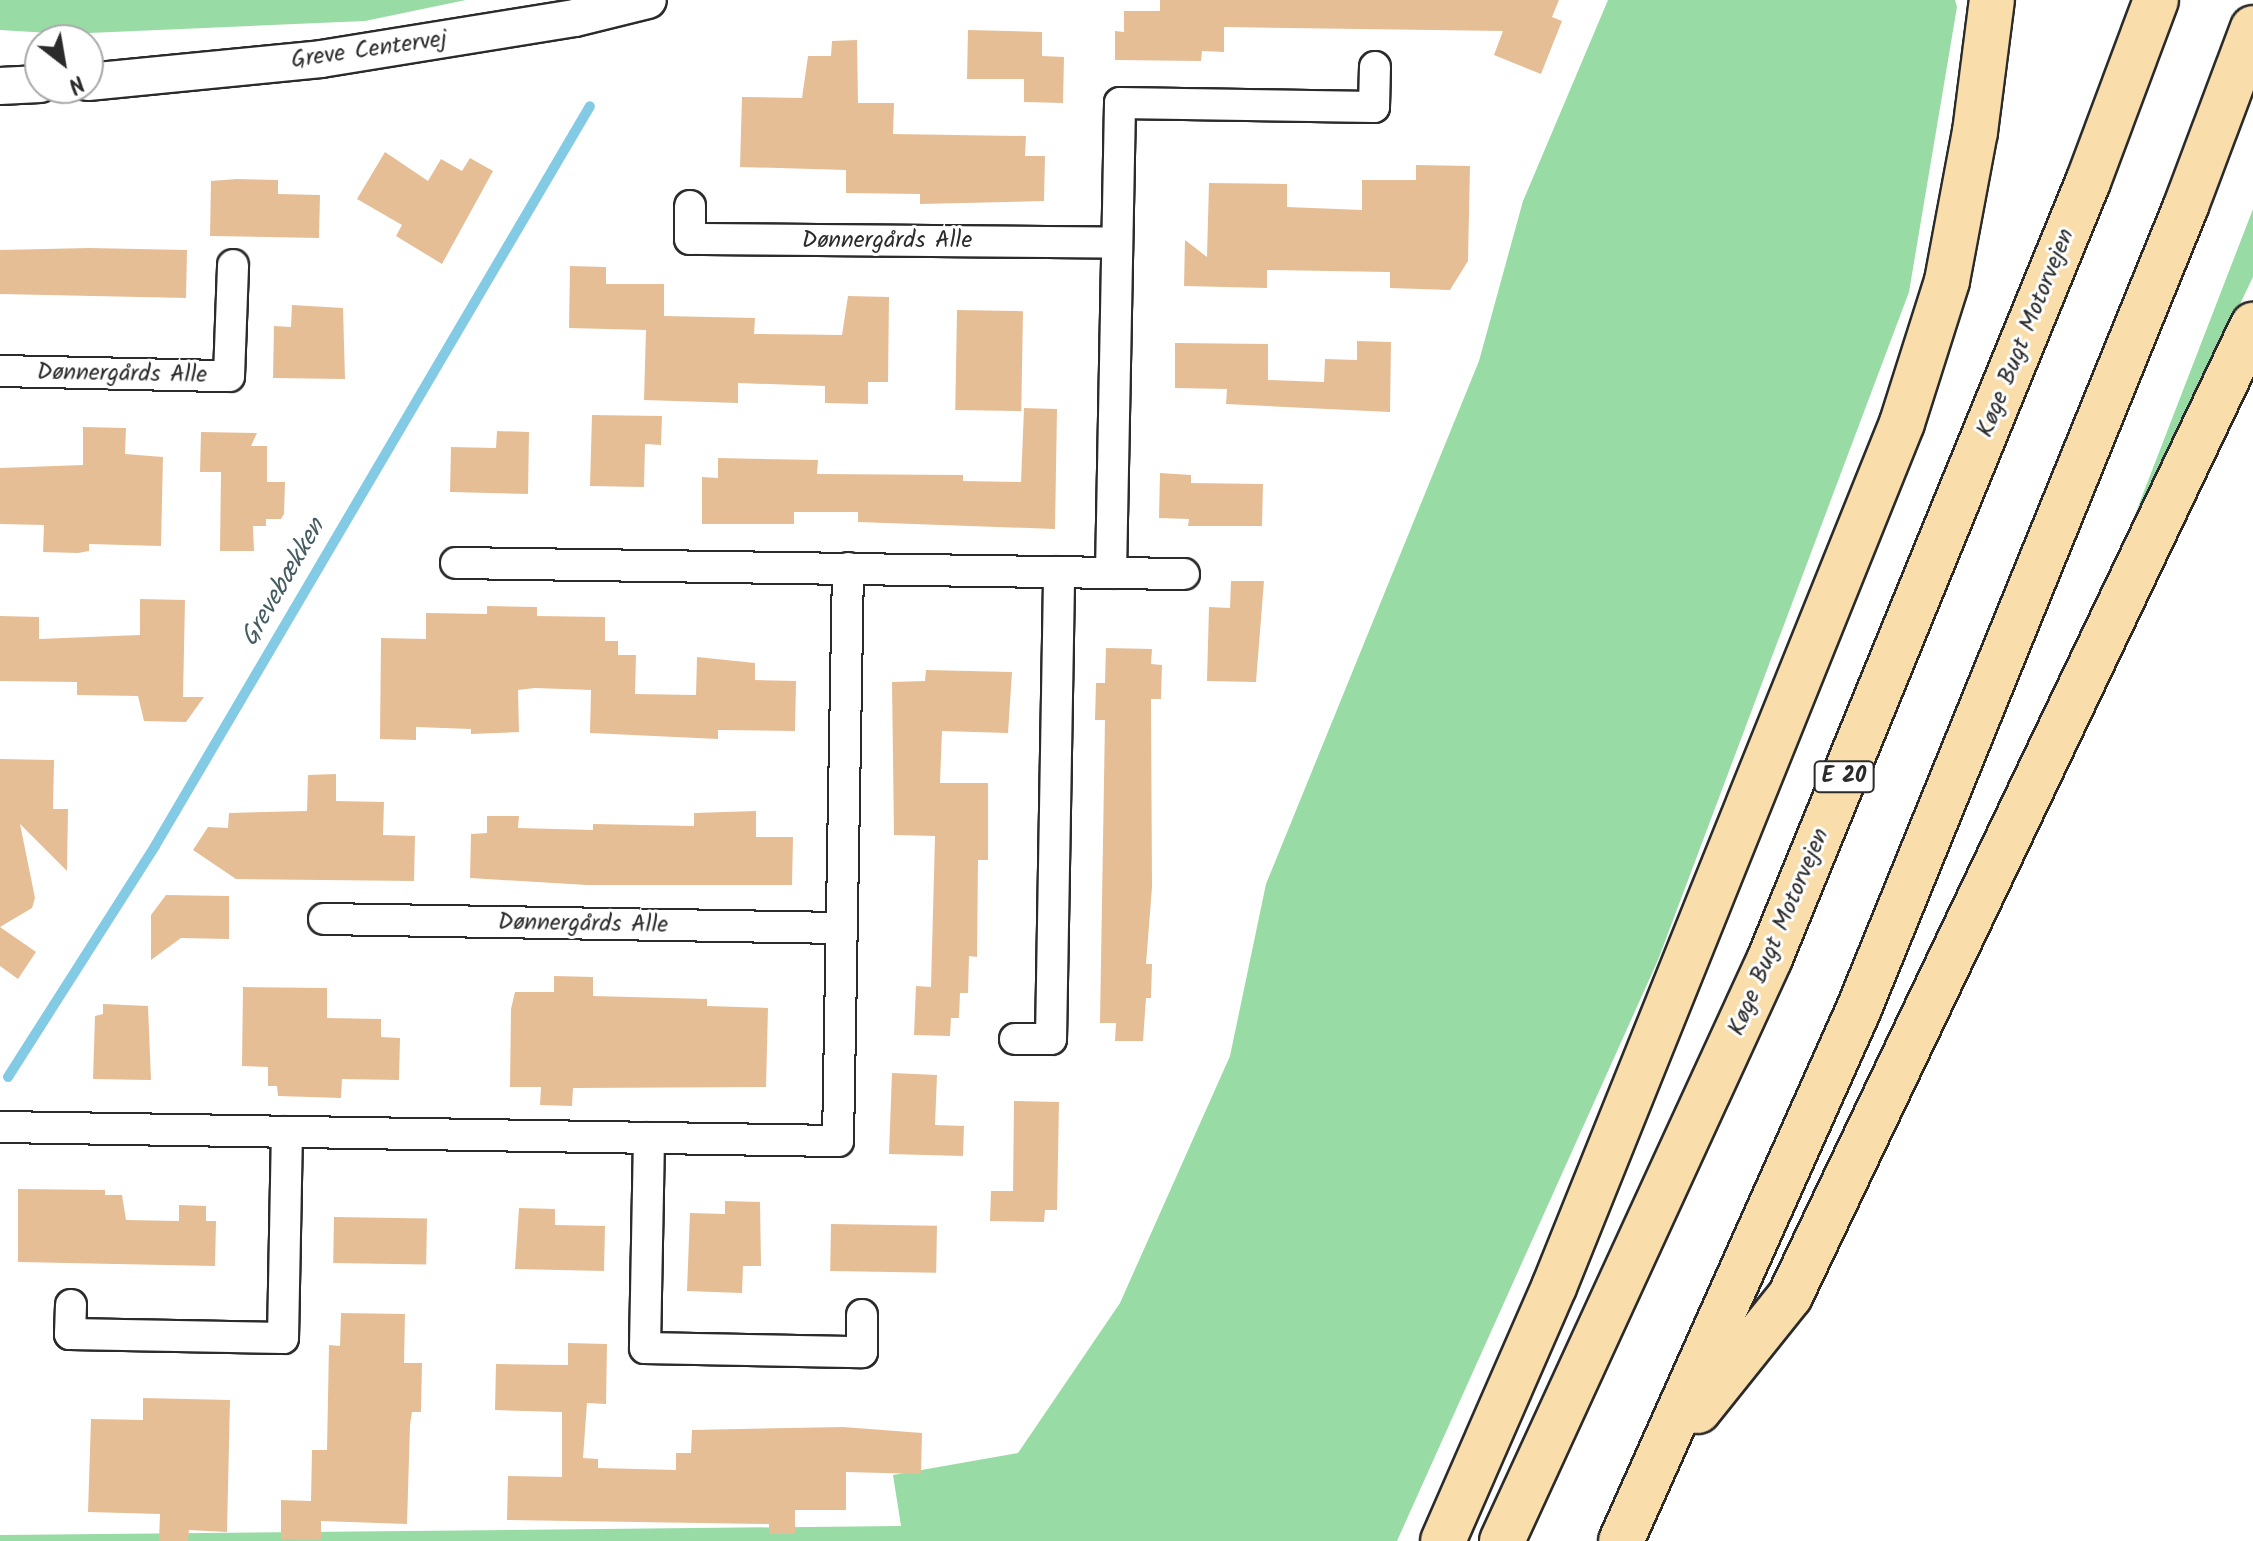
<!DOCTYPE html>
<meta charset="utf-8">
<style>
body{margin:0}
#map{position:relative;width:2253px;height:1541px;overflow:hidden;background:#fff;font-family:Kalam,sans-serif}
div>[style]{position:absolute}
.green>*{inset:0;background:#99dba5}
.stream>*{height:10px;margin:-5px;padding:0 5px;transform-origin:5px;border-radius:5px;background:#83cbe4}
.building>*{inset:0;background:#e6be96;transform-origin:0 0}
.roads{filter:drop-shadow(2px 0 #2b2b2b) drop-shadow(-2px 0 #2b2b2b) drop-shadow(0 2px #2b2b2b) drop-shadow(0 -2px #2b2b2b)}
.minor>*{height:30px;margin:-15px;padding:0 15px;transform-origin:15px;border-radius:15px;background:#fff}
.tertiary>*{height:36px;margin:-18px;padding:0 18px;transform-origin:18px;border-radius:18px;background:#fff}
.motorway>*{height:44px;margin:-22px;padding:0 22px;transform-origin:22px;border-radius:22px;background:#f9deab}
span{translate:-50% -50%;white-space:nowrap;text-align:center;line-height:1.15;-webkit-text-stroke:6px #fff;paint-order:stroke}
.shield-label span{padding:2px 6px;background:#fff;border:2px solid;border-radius:6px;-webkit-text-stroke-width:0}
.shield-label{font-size:22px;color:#2b2b2b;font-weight:700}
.street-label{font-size:24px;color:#2b2b2b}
.water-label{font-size:26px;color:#455b62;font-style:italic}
.north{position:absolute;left:24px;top:24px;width:80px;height:80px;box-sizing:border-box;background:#fff;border:2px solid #aaa;border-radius:50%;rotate:149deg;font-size:22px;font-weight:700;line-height:32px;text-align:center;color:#2b2b2b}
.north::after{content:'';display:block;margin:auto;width:28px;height:36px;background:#2b2b2b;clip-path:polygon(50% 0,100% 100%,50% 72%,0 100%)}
</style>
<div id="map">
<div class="green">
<div style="clip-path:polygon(0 0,466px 0,365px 21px,66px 34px,0 30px)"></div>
<div style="clip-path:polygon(1608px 0,1955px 0,1957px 7px,1909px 292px,1658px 960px,1397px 1541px,0 1541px,0 1535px,901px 1526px,893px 1475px,1018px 1453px,1120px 1303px,1230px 1056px,1266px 884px,1479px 361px,1523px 201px)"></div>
<div style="clip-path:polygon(2253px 209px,2253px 277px,2119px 556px)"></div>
</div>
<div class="stream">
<div style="left:8px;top:1077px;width:274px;rotate:-57.5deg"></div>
<div style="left:155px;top:846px;width:858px;rotate:-59.55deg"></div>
</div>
<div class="building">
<div style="clip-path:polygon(1160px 0,1559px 0,1552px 17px,1562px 21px,1541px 74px,1494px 55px,1503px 31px,1224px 27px,1224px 52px,1202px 51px,1201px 61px,1115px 60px,1115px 31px,1124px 32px,1124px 11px,1160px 11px)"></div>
<div style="clip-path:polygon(968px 30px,1042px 32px,1042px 56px,1064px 57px,1063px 103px,1024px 102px,1024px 79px,967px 79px)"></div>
<div style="clip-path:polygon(857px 40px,858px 103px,894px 103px,893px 134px,1026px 136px,1025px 156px,1045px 156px,1044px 201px,920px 204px,920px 194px,846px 193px,846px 170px,740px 167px,742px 97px,802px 98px,808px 56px,831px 56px,832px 41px)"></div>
<div style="clip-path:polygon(385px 152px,428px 181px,441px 159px,462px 171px,470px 158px,493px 171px,442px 264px,396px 236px,402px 225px,357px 199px)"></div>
<div style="clip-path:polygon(1416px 165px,1470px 166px,1468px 261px,1450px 290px,1390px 288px,1390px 272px,1267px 270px,1267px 288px,1184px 286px,1185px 240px,1207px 257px,1209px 183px,1287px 184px,1287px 207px,1362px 210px,1362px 180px,1416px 180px)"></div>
<div style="clip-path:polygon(237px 179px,278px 180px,278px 194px,320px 195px,319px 238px,210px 236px,211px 181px)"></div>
<div style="clip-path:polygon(89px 248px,187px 250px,186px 298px,0 294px,0 250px)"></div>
<div style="clip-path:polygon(570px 266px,606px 267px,606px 284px,664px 284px,664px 316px,755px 318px,754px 334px,842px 335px,848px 296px,889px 297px,888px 382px,868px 382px,868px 404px,825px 403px,825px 386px,738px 383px,738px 403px,644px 400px,646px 330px,569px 328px)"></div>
<div style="clip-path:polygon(292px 305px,343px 308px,345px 379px,273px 378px,274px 326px,291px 327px)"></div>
<div style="left:957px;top:310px;width:66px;height:100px;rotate:1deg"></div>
<div style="clip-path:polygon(1357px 341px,1391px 342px,1390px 412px,1226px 404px,1227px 389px,1175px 388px,1175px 343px,1268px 344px,1268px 380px,1324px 382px,1325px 359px,1357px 360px)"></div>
<div style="clip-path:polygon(1024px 408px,1057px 409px,1055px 529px,858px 522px,858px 512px,794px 512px,794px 524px,702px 524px,702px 477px,718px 478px,718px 458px,818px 460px,817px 474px,963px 475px,963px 481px,1021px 482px)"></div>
<div style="clip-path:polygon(592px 415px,662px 416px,661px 445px,645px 444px,644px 487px,590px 486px)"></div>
<div style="clip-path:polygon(83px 427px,126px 428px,125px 454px,163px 457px,161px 546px,89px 544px,89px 551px,78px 553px,43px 552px,44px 525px,0 524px,0 468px,83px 465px)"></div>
<div style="clip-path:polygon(497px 431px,529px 432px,528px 494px,450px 492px,451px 447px,496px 448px)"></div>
<div style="clip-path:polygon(201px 432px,257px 433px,251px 446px,267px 446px,267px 482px,285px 482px,284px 514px,281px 519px,266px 519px,266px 526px,253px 526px,254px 551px,220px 551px,221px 472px,200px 472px)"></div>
<div style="clip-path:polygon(1160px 473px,1191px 475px,1191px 483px,1263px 484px,1262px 526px,1188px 526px,1189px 519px,1159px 518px)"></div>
<div style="clip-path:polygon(1231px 581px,1264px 581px,1256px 682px,1207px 681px,1209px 607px,1230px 608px)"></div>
<div style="clip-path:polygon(140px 599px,185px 600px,183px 697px,204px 697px,186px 722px,144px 721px,138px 696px,77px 695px,77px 682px,0 681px,0 616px,39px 617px,39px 639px,140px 635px)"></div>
<div style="clip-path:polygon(487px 606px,537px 607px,537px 616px,605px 617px,605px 641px,618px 641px,618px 655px,636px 655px,635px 694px,696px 695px,697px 657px,755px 663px,755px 680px,796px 681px,795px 731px,718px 730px,718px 739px,590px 733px,591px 690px,535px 688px,518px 690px,519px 732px,471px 734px,471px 729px,416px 727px,416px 740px,380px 739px,381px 638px,426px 639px,426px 613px,487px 614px)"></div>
<div style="clip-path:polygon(1106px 648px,1152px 649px,1151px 664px,1162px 665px,1161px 699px,1151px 699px,1152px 887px,1146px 964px,1152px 964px,1151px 998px,1146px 998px,1143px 1041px,1115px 1041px,1116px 1023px,1100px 1023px,1105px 720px,1095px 720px,1096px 683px,1105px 683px)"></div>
<div style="clip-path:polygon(926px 670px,1012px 672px,1008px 733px,942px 731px,940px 783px,988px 783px,988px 860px,978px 860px,977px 957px,969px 956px,968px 993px,960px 993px,959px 1018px,951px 1018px,950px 1036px,914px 1035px,916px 986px,931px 987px,935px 836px,894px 835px,892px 682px,925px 681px)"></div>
<div style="clip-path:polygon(0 759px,54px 760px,53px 809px,68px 809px,67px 871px,20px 824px,35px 898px,32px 908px,0 927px)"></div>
<div style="clip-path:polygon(336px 774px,336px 801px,384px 802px,383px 835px,415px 836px,414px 881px,236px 879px,193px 850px,208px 827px,228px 828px,229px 813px,307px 811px,308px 775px)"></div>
<div style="clip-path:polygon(756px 811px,756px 837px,793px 837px,792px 885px,587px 885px,470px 878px,471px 834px,487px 833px,487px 816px,519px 816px,518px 828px,593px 830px,593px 824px,694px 826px,694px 813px)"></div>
<div style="clip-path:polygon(166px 895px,229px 896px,229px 939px,181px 938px,151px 960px,151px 915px)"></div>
<div style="clip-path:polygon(0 927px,36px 952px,18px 979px,0 966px)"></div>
<div style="clip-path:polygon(554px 976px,593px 977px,593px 996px,707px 999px,707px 1006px,768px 1008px,766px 1087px,573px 1088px,572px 1106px,540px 1105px,541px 1087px,510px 1087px,511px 1009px,515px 992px,554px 992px)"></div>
<div style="clip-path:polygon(243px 987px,327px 988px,327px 1018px,381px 1019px,381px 1037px,400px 1038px,399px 1080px,342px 1079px,341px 1098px,278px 1096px,277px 1086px,268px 1086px,268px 1067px,242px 1066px)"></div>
<div style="clip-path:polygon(103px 1004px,148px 1006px,151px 1080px,93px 1079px,95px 1016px,103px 1014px)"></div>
<div style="clip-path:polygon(892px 1073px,937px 1075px,935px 1125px,964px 1126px,963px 1156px,889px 1154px)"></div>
<div style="clip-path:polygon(1014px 1101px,1059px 1102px,1057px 1210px,1045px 1210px,1044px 1222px,990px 1221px,991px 1191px,1013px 1191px)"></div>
<div style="clip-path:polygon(18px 1189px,105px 1190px,105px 1195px,122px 1195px,126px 1220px,179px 1221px,179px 1205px,206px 1206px,206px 1221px,216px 1221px,215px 1266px,18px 1262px)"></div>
<div style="clip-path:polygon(725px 1201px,760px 1202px,761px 1266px,743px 1266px,742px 1293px,687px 1291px,690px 1213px,725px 1214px)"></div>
<div style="clip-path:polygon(519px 1208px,555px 1209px,555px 1225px,605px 1226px,604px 1271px,515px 1269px)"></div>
<div style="left:334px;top:1217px;width:93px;height:46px;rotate:1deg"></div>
<div style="left:831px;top:1224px;width:106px;height:47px;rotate:1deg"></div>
<div style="clip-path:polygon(341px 1313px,405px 1314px,404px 1363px,422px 1363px,421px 1412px,412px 1412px,410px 1425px,407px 1524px,321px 1521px,321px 1540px,281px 1539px,281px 1500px,311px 1501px,312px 1450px,327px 1450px,329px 1345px,340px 1346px)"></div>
<div style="clip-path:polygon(568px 1343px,607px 1344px,606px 1404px,587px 1403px,583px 1458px,598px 1459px,598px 1468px,676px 1470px,676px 1453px,691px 1453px,692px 1430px,843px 1427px,922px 1433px,921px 1474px,846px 1472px,846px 1510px,795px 1510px,795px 1534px,769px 1534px,769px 1524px,507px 1520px,508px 1476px,562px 1477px,562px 1412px,495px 1410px,496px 1364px,568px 1365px)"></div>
<div style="clip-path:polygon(143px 1398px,230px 1400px,227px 1532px,189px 1530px,188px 1541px,159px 1541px,160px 1514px,88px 1512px,91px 1419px,143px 1420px)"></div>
</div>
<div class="roads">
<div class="minor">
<div style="left:690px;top:206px;width:33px;rotate:90deg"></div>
<div style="left:690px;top:239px;width:427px;rotate:0.5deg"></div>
<div style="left:0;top:371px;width:229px;rotate:1.3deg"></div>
<div style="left:229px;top:376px;width:111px;rotate:-87.9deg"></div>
<div style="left:456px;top:563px;width:728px;rotate:0.87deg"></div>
<div style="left:1111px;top:573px;width:470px;rotate:-88.9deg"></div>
<div style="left:1120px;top:103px;width:254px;rotate:0.9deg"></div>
<div style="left:1374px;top:107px;width:40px;rotate:-88.6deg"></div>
<div style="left:324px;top:919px;width:518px;rotate:1deg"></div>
<div style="left:1015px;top:1039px;width:36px"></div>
<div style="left:1051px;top:1039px;width:467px;rotate:-89deg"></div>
<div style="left:0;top:1127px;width:838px;rotate:0.96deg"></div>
<div style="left:838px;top:1141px;width:573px;rotate:-89deg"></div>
<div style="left:649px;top:1138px;width:210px;rotate:91.1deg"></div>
<div style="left:645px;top:1348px;width:217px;rotate:1.1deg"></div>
<div style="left:862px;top:1352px;width:37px;rotate:-90deg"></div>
<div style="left:71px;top:1305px;width:29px;rotate:92deg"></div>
<div style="left:70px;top:1334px;width:213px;rotate:1.1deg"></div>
<div style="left:283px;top:1338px;width:206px;rotate:-88.9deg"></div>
</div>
<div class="tertiary">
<div style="left:88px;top:82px;width:234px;rotate:-5.6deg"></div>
<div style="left:321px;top:59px;width:257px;rotate:-9.2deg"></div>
<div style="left:575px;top:18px;width:75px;rotate:-13.9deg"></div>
<div style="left:0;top:86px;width:40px;rotate:-2.9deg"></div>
</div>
<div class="motorway">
<div style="left:1698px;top:1411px;width:147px;rotate:-51.3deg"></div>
<div style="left:1790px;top:1296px;width:1076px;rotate:-64.51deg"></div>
<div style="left:1443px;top:1541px;width:277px;rotate:-66.4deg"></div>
<div style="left:1554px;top:1287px;width:931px;rotate:-68.06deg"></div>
<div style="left:1902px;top:423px;width:149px;rotate:-72.4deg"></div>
<div style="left:1947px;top:281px;width:152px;rotate:-79.4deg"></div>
<div style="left:1975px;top:132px;width:133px;rotate:-82.7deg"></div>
<div style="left:1502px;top:1541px;width:642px;rotate:-65.31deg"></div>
<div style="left:1770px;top:958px;width:839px;rotate:-67.72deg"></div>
<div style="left:2088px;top:182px;width:194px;rotate:-69.5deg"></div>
<div style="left:1621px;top:1541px;width:581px;rotate:-65.91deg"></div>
<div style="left:1858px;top:1011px;width:869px;rotate:-67.83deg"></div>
<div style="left:2186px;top:206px;width:190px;rotate:-69.4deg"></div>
</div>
</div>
<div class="shield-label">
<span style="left:1844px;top:777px">E 20</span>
</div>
<div class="street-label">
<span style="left:369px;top:50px;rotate:-8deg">Greve Centervej</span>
<span style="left:887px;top:241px">Dønnergårds Alle</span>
<span style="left:2026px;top:333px;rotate:-68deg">Køge Bugt Motorvejen</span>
<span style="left:122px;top:374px;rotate:1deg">Dønnergårds Alle</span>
<span style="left:583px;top:924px;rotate:1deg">Dønnergårds Alle</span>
<span style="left:1779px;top:932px;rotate:-67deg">Køge Bugt Motorvejen</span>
</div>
<div class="water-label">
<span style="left:284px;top:583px;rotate:-60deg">Grevebækken</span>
</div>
<div class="north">N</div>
</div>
